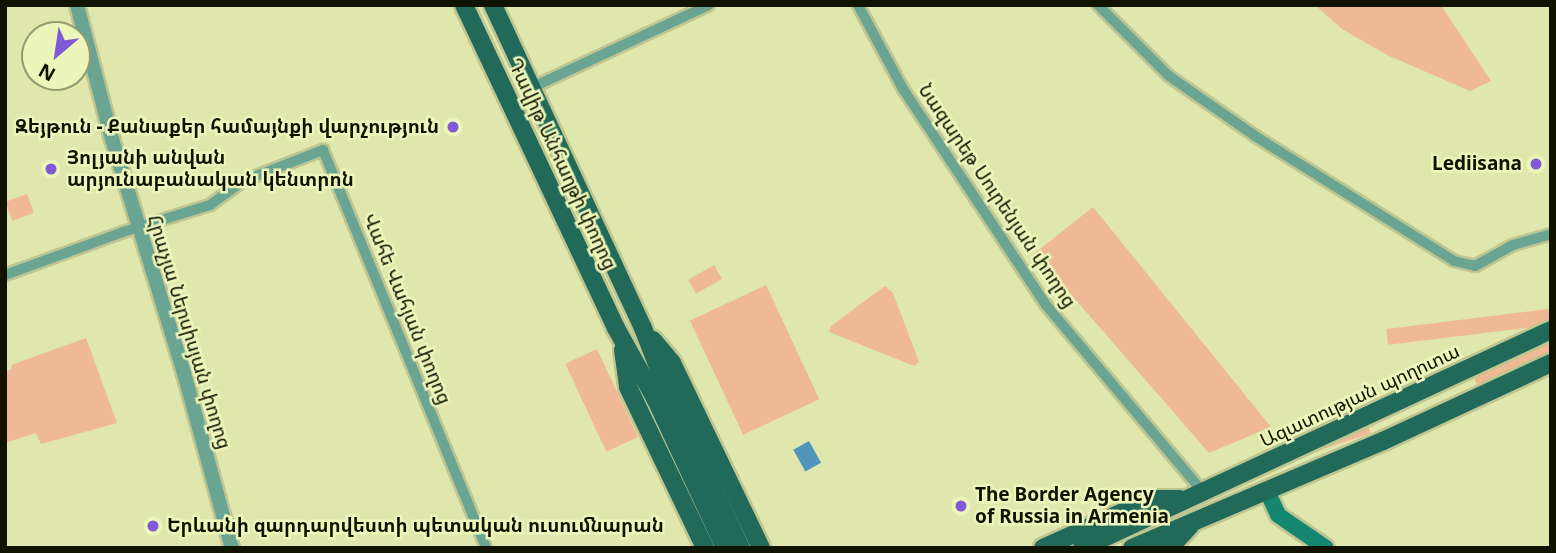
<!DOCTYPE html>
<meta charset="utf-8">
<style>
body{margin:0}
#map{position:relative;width:1556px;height:553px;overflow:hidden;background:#dfe7ad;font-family:"Noto Sans","Noto Sans Armenian",sans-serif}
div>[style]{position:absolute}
.green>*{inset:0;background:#f0b995;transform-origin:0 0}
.water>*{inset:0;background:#5195ba;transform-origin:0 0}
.roads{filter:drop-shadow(2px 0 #bec591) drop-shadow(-2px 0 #bec591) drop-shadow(0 2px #bec591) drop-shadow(0 -2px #bec591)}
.minor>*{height:10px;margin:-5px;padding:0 5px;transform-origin:5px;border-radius:5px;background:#6aa594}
.tertiary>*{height:14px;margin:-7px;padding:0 7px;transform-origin:7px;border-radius:7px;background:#6aa594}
.secondary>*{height:16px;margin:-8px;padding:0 8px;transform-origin:8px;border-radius:8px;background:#158770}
.primary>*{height:18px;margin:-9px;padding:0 9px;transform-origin:9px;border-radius:9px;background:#216958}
.dots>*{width:19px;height:19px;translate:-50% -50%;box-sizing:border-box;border:4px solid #ecf5ba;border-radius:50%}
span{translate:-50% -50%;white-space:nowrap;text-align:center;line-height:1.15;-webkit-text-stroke:5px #ecf5ba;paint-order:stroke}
.poi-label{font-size:19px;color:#111301;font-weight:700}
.right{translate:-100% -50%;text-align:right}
.left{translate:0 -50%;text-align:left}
.street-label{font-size:19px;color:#111301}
.frame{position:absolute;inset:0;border:7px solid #111301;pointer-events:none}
.north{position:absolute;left:21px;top:21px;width:70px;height:70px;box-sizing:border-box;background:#ecf5ba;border:2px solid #949b70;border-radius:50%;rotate:209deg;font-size:19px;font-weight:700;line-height:28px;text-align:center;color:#111301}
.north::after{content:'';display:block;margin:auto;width:24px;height:32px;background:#815bd5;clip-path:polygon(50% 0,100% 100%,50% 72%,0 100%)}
</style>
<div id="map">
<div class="green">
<div style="clip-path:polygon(1315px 5px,1441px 5px,1491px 81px,1470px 91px,1387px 55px,1342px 29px)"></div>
<div style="left:27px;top:194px;width:20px;height:23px;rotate:70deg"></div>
<div style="clip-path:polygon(1093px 207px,1271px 427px,1209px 453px,1035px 253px)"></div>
<div style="left:714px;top:265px;width:16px;height:30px;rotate:60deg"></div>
<div style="left:766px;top:285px;width:126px;height:84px;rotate:65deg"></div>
<div style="clip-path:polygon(885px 286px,893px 293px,919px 362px,914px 366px,829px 332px,831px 326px)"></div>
<div style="left:1549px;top:309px;width:16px;height:164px;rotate:83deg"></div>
<div style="clip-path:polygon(86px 338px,117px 423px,41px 444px,36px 433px,5px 443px,5px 372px,12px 369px,11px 365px)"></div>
<div style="clip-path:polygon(1551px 341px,1551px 352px,1477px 385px,1474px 377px)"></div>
<div style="left:597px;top:349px;width:97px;height:35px;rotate:65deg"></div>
<div style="left:1368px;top:425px;width:9px;height:98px;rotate:72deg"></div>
</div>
<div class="water">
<div style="left:809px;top:441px;width:25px;height:18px;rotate:61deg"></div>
</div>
<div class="roads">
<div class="minor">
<div style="left:858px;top:5px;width:95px;rotate:61.8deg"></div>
<div style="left:903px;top:89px;width:259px;rotate:56.5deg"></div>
<div style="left:1046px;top:305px;width:244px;rotate:50deg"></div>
<div style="left:1098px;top:5px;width:100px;rotate:45deg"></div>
<div style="left:1169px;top:76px;width:105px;rotate:34.9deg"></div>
<div style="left:1255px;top:136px;width:235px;rotate:32.1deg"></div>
<div style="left:1454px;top:261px;width:22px;rotate:13deg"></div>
<div style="left:1475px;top:266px;width:43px;rotate:-28.9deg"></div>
<div style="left:1513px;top:245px;width:40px;rotate:-16deg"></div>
<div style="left:531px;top:88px;width:196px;rotate:-25deg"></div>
<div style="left:5px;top:275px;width:126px;rotate:-20deg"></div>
<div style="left:123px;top:232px;width:91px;rotate:-17.2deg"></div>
<div style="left:210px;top:205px;width:41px;rotate:-36deg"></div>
<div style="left:243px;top:181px;width:86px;rotate:-21.2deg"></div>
<div style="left:323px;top:150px;width:427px;rotate:67.7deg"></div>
</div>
<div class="tertiary">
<div style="left:77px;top:5px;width:138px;rotate:75.4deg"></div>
<div style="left:112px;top:139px;width:245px;rotate:72.9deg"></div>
<div style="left:184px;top:373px;width:181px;rotate:74.7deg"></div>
</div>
<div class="secondary">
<div style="left:1267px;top:491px;width:26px;rotate:65deg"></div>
<div style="left:1278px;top:515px;width:58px;rotate:34.5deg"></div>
</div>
<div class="primary">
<div style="left:464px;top:5px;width:357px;rotate:64.8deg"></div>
<div style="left:616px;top:328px;width:82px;rotate:60.9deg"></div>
<div style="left:656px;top:400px;width:163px;rotate:65deg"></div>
<div style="left:493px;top:5px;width:356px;rotate:65.1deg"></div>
<div style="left:643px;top:328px;width:70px;rotate:69deg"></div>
<div style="left:668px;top:393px;width:171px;rotate:64.8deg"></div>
<div style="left:653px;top:340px;width:30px;rotate:50deg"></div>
<div style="left:672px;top:363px;width:205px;rotate:64.3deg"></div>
<div style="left:623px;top:350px;width:37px;rotate:82deg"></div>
<div style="left:628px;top:387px;width:178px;rotate:64.4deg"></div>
<div style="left:1043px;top:548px;width:120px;rotate:-24.2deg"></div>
<div style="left:1152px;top:499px;width:28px"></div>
<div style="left:1082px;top:548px;width:517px;rotate:-24.93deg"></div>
<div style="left:1132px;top:548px;width:273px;rotate:-23.1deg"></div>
<div style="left:1383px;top:441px;width:185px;rotate:-24.9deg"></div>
<div style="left:1163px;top:548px;width:13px;rotate:-27deg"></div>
<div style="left:1175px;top:542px;width:22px;rotate:-47deg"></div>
</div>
</div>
<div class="dots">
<div style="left:453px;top:127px;background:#815bd5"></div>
<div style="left:1536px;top:164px;background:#815bd5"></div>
<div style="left:51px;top:169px;background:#815bd5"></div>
<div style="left:961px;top:506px;background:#815bd5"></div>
<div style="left:153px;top:526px;background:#815bd5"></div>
</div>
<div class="poi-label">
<span class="right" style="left:439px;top:127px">Զեյթուն - Քանաքեր համայնքի վարչություն</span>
<span class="left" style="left:67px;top:169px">Յոլյանի անվան<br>արյունաբանական կենտրոն</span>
<span class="right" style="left:1522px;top:164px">Lediisana</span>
<span class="left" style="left:975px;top:506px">The Border Agency<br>of Russia in Armenia</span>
<span class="left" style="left:167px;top:526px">Երևանի զարդարվեստի պետական ուսումնարան</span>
</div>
<div class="street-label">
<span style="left:562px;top:164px;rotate:65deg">Դավիթ Անհաղթի փողոց</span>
<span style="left:997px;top:196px;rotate:56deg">Նազարեթ Սուրենյան փողոց</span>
<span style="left:407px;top:309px;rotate:68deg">Վահե Վահյան փողոց</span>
<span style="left:189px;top:332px;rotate:73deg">Հրաչյա Ներսիսյան փողոց</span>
<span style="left:1360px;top:396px;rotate:-25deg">Ազատության պողոտա</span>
</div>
<div class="frame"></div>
<div class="north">N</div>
</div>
